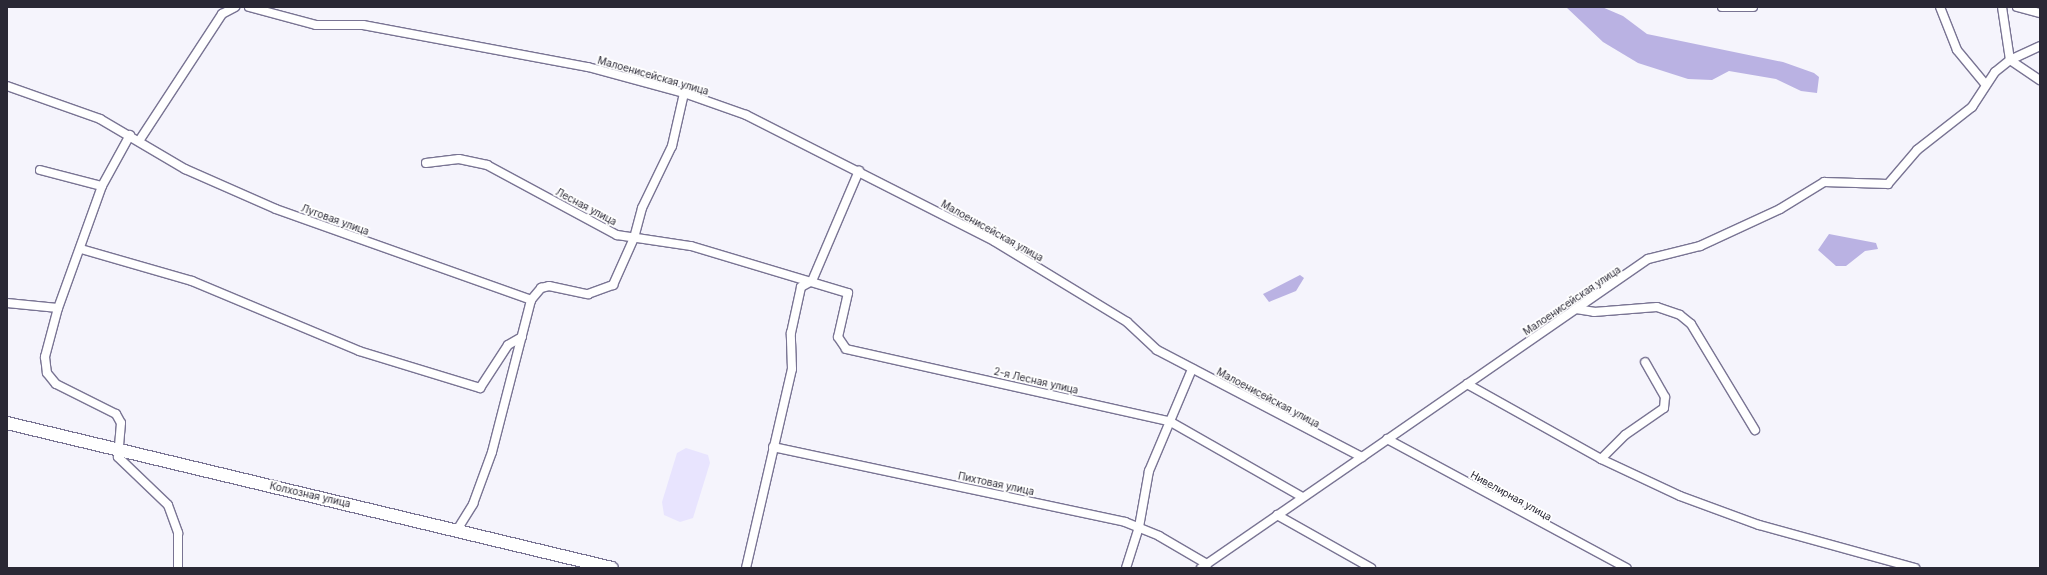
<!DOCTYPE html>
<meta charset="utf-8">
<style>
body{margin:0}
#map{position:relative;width:2047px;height:575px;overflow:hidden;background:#f5f4fc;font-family:Inter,sans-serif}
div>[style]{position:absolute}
.green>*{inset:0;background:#e8e4fe}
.water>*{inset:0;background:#bab2e3}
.roads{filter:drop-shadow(1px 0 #797493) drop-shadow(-1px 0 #797493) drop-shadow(0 1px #797493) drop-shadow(0 -1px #797493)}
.street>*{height:8px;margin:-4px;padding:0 4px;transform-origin:4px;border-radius:4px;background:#fff}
.secondary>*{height:12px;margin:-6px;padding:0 6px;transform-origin:6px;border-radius:6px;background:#fff}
span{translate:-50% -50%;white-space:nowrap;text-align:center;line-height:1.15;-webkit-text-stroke:3.5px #fff;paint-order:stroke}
.street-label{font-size:10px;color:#2a2835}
.frame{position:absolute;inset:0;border:8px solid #2a2835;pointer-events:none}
</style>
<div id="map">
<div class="green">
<div style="clip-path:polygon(686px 448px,708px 455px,710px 463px,693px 518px,680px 522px,664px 515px,662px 502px,677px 453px)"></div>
</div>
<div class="water">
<div style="clip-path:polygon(1566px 7px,1602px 7px,1623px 16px,1647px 34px,1783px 62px,1814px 73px,1819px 77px,1817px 93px,1801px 91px,1776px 79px,1729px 71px,1712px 80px,1688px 79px,1638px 63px,1603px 42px)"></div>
<div style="clip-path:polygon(1829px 234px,1876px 243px,1878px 249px,1865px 251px,1846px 266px,1836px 266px,1818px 250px)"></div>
<div style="clip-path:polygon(1300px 275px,1304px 278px,1296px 291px,1269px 302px,1263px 294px)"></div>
</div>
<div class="roads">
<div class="street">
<div style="left:249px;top:7px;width:69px;rotate:15deg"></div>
<div style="left:316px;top:25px;width:47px"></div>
<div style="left:363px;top:25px;width:229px;rotate:10.6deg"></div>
<div style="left:588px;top:67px;width:99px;rotate:15.2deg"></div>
<div style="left:684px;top:93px;width:66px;rotate:19.5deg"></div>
<div style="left:746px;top:115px;width:278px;rotate:26.9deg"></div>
<div style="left:994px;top:241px;width:156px;rotate:31.3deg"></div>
<div style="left:1127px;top:322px;width:41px;rotate:43deg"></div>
<div style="left:1157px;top:350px;width:231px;rotate:27.6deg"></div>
<div style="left:1362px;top:457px;width:348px;rotate:-34.7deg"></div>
<div style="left:1648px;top:259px;width:54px;rotate:-14deg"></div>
<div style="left:1700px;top:246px;width:88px;rotate:-24.8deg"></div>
<div style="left:1780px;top:209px;width:52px;rotate:-31.5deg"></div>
<div style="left:1824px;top:182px;width:64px;rotate:1.8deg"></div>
<div style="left:1888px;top:184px;width:45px;rotate:-49.5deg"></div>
<div style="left:1917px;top:150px;width:70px;rotate:-38deg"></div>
<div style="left:1972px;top:107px;width:42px;rotate:-56.7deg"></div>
<div style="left:1995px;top:72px;width:19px;rotate:-39deg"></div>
<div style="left:2010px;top:60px;width:33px;rotate:-25deg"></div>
<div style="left:1722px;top:7px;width:31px"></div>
<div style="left:1940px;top:7px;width:46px;rotate:68.4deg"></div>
<div style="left:1957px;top:50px;width:45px;rotate:50.4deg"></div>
<div style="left:2002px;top:7px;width:54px;rotate:81.4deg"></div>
<div style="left:2010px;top:60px;width:36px;rotate:34deg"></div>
<div style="left:2017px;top:7px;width:24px;rotate:15deg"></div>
<div style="left:7px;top:86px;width:99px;rotate:19.5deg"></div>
<div style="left:100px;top:119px;width:99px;rotate:30.5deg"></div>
<div style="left:185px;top:169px;width:99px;rotate:23.7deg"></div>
<div style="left:276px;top:209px;width:271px;rotate:19.6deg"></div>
<div style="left:130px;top:135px;width:58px;rotate:118.8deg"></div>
<div style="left:102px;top:186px;width:130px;rotate:109.8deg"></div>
<div style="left:58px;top:308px;width:51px;rotate:104.9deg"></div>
<div style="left:45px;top:357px;width:16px;rotate:83deg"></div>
<div style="left:47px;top:373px;width:14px;rotate:51deg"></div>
<div style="left:56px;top:384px;width:67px;rotate:26.6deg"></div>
<div style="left:116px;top:414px;width:10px;rotate:61deg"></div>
<div style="left:121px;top:423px;width:34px;rotate:95deg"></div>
<div style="left:118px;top:457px;width:69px;rotate:43.8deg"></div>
<div style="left:168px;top:505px;width:30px;rotate:70deg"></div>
<div style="left:178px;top:533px;width:35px;rotate:90deg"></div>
<div style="left:139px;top:141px;width:152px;rotate:-56.8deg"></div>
<div style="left:222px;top:14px;width:15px;rotate:-28deg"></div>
<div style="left:426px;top:163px;width:33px;rotate:-7deg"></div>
<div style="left:459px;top:159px;width:29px;rotate:12deg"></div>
<div style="left:487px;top:165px;width:148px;rotate:28.3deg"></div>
<div style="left:617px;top:235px;width:75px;rotate:8.5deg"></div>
<div style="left:691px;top:246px;width:164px;rotate:16.7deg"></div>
<div style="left:848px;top:293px;width:45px;rotate:102.8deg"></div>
<div style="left:838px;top:337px;width:14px;rotate:56deg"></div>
<div style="left:846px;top:349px;width:331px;rotate:12.6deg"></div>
<div style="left:1169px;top:421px;width:153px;rotate:29.7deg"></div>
<div style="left:40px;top:170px;width:64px;rotate:14.5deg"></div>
<div style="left:81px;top:249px;width:116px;rotate:16.1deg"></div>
<div style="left:192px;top:281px;width:181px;rotate:22.7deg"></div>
<div style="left:359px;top:351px;width:127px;rotate:17deg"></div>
<div style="left:480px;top:388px;width:51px;rotate:-56.9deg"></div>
<div style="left:508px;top:345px;width:16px;rotate:-30deg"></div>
<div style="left:7px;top:303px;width:51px;rotate:5.6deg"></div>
<div style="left:1576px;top:309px;width:18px;rotate:9deg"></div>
<div style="left:1594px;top:312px;width:63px;rotate:-4.5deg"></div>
<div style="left:1657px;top:307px;width:24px;rotate:19deg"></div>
<div style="left:1680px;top:315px;width:14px;rotate:39deg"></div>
<div style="left:1691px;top:324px;width:124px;rotate:58.9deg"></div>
<div style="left:1467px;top:384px;width:154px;rotate:29.2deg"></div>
<div style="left:1601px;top:459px;width:87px;rotate:25.1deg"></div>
<div style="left:1680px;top:496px;width:84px;rotate:20.2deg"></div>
<div style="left:1759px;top:525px;width:162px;rotate:15.4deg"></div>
<div style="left:1387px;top:439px;width:272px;rotate:28.3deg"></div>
<div style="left:773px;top:447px;width:360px;rotate:12deg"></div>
<div style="left:1125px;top:522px;width:37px;rotate:22deg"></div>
<div style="left:1159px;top:536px;width:56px;rotate:30.3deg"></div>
<div style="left:1601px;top:459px;width:34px;rotate:-45deg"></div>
<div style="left:1625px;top:435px;width:47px;rotate:-34.7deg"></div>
<div style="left:1664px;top:408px;width:11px;rotate:-85deg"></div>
<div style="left:1665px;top:397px;width:40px;rotate:-119.7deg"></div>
<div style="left:1277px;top:515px;width:108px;rotate:29.4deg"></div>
<div style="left:457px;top:530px;width:31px;rotate:-58deg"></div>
<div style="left:473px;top:504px;width:55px;rotate:-69.9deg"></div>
<div style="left:492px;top:452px;width:157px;rotate:-75.6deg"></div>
<div style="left:531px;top:300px;width:16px;rotate:-50deg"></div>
<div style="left:541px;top:288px;width:8px;rotate:-14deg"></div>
<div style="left:549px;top:286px;width:40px;rotate:12deg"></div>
<div style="left:588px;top:294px;width:27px;rotate:-20deg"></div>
<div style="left:613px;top:285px;width:51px;rotate:-65.9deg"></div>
<div style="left:634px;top:238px;width:31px;rotate:-75deg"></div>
<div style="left:642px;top:208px;width:69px;rotate:-64.2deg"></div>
<div style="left:672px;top:146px;width:54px;rotate:-77.2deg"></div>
<div style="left:746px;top:568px;width:204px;rotate:-77deg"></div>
<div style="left:792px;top:369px;width:36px;rotate:-92deg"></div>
<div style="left:791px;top:333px;width:47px;rotate:-77.7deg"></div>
<div style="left:801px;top:287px;width:13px;rotate:-29deg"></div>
<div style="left:812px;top:281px;width:120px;rotate:-66.9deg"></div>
<div style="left:1126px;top:568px;width:43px;rotate:-72.4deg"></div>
<div style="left:1139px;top:527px;width:57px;rotate:-79.9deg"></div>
<div style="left:1149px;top:471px;width:111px;rotate:-67.1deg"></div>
<div style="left:1201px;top:568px;width:196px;rotate:-34.6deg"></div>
</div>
<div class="secondary">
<div style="left:7px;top:423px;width:622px;rotate:13.48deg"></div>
</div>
</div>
<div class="street-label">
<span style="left:653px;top:76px;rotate:16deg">Малоенисейская улица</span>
<span style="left:586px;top:207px;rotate:28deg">Лесная улица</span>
<span style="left:335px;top:220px;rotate:20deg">Луговая улица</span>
<span style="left:992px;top:231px;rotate:29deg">Малоенисейская улица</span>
<span style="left:1572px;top:301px;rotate:-34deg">Малоенисейская улица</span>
<span style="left:1036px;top:381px;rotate:13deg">2-я Лесная улица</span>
<span style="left:1268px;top:398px;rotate:28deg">Малоенисейская улица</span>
<span style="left:996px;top:484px;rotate:12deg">Пихтовая улица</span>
<span style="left:310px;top:495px;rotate:13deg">Колхозная улица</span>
<span style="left:1511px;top:496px;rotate:29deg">Нивелирная улица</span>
</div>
<div class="frame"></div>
</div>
